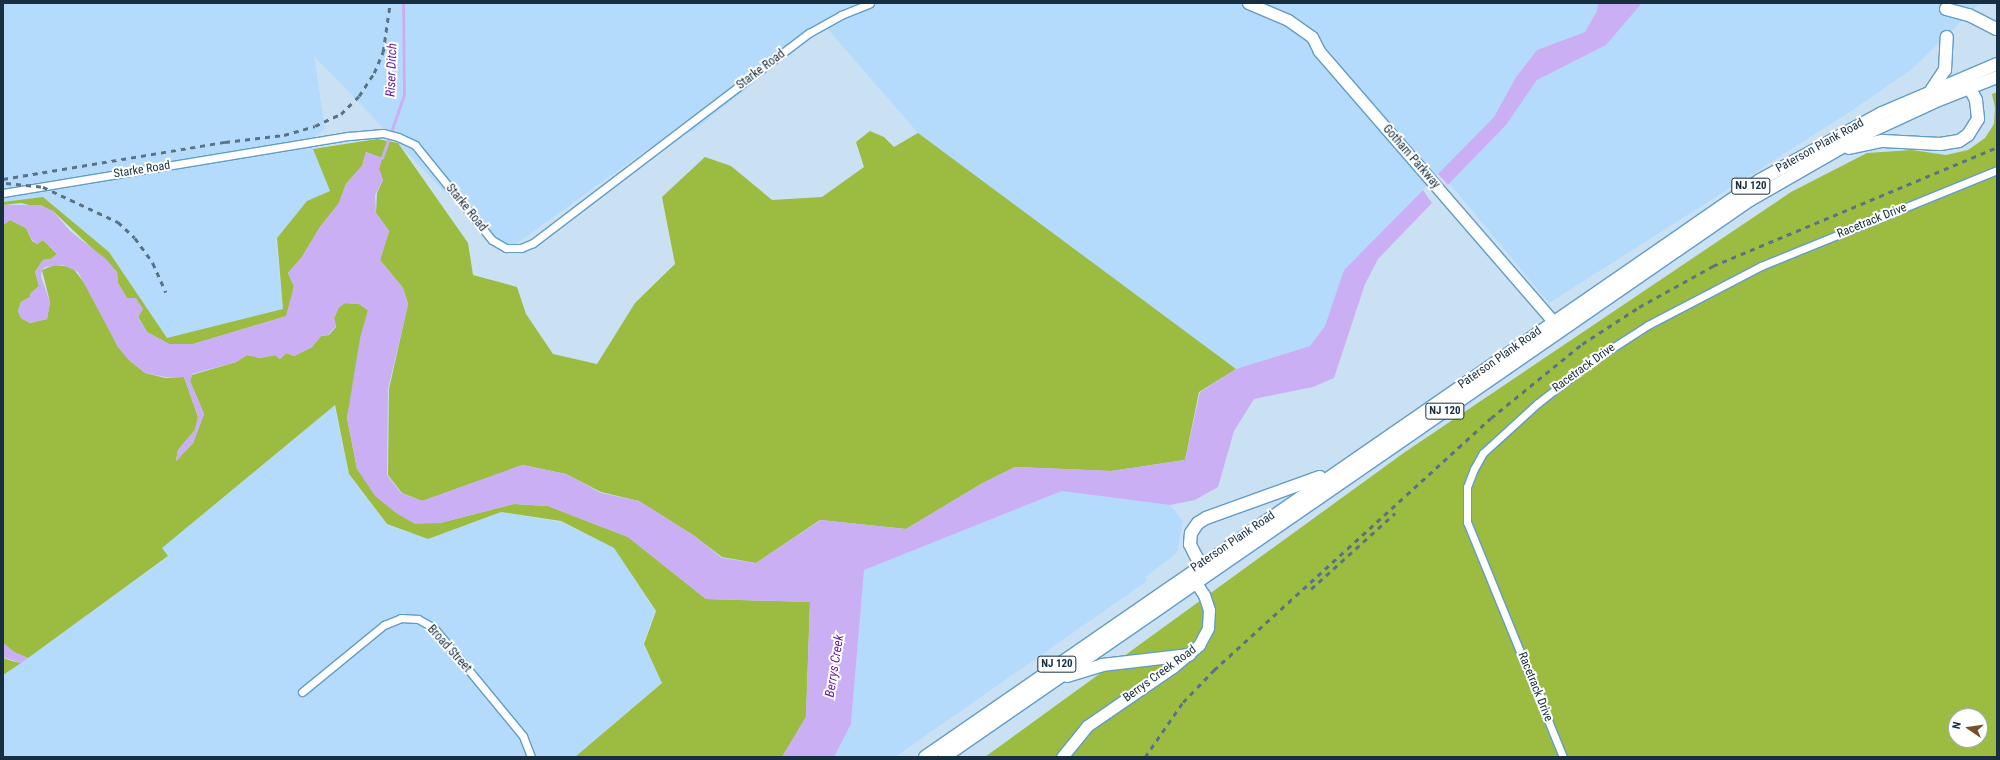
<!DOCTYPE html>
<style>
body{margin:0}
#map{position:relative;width:2000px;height:760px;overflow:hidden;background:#cae1f4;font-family:"Roboto Condensed",sans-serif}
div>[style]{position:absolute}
.built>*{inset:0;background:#b4dbfb}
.green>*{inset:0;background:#9bbb41}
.water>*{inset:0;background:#cbaff4}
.stream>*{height:2.5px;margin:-1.25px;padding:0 1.25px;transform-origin:1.25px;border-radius:1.25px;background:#cbaff4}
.roads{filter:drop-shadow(1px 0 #629cc9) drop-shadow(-1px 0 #629cc9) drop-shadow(0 1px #629cc9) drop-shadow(0 -1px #629cc9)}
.street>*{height:7px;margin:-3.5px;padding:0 3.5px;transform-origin:3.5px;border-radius:3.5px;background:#fff}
.secondary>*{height:11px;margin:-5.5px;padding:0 5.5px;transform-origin:5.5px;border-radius:5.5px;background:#fff}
.primary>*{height:12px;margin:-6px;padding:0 6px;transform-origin:6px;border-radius:6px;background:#fff}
.rail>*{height:2.5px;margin-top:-1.25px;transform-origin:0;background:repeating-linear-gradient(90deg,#5b7285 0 5px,transparent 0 10px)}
span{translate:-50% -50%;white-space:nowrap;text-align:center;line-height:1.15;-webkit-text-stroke:4px #fff;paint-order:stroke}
.shield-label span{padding:1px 3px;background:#fff;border:1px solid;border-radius:3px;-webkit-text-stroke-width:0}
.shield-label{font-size:11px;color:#172f41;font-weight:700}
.street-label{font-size:12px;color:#172f41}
.water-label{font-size:13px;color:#671ea5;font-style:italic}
.frame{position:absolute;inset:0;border:4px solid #172f41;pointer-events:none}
.north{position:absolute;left:1948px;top:708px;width:40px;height:40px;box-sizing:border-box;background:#fff;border:1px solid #a2acb3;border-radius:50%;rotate:283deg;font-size:11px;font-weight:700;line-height:16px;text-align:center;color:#172f41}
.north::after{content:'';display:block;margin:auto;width:14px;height:18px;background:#76502c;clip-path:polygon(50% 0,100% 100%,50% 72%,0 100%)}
</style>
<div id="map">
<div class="built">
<div style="clip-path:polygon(3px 3px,1598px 3px,1597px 11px,1585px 32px,1537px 50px,1516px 77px,1494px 117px,1344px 270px,1325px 327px,1310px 346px,1236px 369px,988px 188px,918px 133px,825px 26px,695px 130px,649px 148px,513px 246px,490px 239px,314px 56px,325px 129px,310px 141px,330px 191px,307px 201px,276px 239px,283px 309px,167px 338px,109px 252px,43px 197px,3px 202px)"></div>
<div style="clip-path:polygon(1642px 3px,1980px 3px,1912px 69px,1851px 111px,1549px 303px,1450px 184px,1506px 125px,1537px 80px,1606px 45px)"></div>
<div style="clip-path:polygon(334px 406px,349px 475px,387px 525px,428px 539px,501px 512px,560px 522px,614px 548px,655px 611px,643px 644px,662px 682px,575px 757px,3px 757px,3px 675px,168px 557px,162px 548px)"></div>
<div style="clip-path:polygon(1062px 491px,1170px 505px,1183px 521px,1177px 553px,1145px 577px,1147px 581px,895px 757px,834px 757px,851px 724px,864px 570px)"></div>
</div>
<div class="green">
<div style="clip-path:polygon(evenodd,1997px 92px,1997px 757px,985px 757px,1405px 452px,1791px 192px,1867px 153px,1912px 150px,1946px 155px,1968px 150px,1985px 138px,1994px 124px,1995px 108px,1992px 94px,1997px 92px,1956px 716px,1980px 716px,1980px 740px,1956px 740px,1956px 716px)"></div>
<div style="clip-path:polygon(870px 131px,884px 137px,894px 147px,918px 133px,1236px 369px,1199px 392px,1185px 460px,1111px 471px,1015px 467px,981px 484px,906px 529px,820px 520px,756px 563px,722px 557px,693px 535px,639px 501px,601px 492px,566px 474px,523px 465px,422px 501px,402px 493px,388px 475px,389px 389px,408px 304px,403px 288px,380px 260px,389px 231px,376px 213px,377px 193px,383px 180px,379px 169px,382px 158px,366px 152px,362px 166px,346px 184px,339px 203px,320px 227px,302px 257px,288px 273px,294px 286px,287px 316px,193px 344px,169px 344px,147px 332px,118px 283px,117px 272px,53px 211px,21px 203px,3px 205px,3px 202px,43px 197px,109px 252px,167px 338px,283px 309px,277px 238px,307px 201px,330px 191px,313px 149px,377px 139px,398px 143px,468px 243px,473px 275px,517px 287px,526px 314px,553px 354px,597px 364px,635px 303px,675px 264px,662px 197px,705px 157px,731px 166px,772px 200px,822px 197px,864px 167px,856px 142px)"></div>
<div style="clip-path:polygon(10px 220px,26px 228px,32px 241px,37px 244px,43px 240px,57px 254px,51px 259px,43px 260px,35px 272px,39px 286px,31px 293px,30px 297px,21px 302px,18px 311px,21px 318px,30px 323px,47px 319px,50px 302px,42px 270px,55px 265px,72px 267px,89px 289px,118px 347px,129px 360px,145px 373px,165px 378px,184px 377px,198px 417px,195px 430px,178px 450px,176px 461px,193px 443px,204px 414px,190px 381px,192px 375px,236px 362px,247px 355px,260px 358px,275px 355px,280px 359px,286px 353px,294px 356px,312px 347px,321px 336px,329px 335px,336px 327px,334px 318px,339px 307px,345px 303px,359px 304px,368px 310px,347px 418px,357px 469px,440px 523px,514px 504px,548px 506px,628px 537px,706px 599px,810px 602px,806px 717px,782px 757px,575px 757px,662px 683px,644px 644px,656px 611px,614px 548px,561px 521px,501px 512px,428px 539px,387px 524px,349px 474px,335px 405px,162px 548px,168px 556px,28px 658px,14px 652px,3px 643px,3px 225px)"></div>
<div style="clip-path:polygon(3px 658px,12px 661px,21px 663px,3px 675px)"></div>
</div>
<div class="water">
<div style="clip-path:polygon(1598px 3px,1642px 3px,1606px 45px,1537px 80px,1506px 125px,1448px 185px,1438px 174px,1494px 117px,1516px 77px,1537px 50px,1585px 32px,1597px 11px)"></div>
<div style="clip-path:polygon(366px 152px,382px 158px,379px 169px,383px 180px,375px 195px,376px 213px,389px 231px,380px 260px,403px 288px,408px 305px,388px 389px,387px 475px,401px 493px,422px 501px,522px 465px,566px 474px,601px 493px,639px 501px,693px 535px,722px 558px,756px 563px,821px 520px,906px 529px,981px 484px,1015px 467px,1111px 471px,1185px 460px,1200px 392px,1236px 369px,1310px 346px,1325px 326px,1344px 270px,1423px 190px,1432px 203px,1378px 259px,1365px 284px,1334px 378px,1313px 387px,1254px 399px,1234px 431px,1218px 487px,1195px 500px,1170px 505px,1062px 491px,864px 570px,851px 724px,834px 757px,782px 757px,806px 717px,810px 602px,706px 599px,628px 537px,548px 506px,514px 504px,440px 523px,415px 524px,396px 513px,375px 496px,357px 469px,347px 418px,360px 338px,368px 310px,359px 304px,345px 303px,339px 307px,334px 318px,336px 326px,328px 335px,321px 336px,312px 347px,294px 356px,286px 353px,280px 359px,275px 355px,260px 358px,247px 355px,236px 362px,192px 374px,190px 381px,204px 414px,193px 443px,176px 461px,178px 450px,195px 430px,198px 417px,184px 377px,165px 377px,145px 373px,129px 360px,118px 347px,78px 272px,63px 265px,45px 267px,42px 270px,41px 277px,50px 302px,47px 319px,30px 323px,21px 318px,18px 311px,21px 302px,30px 297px,31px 293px,39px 286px,35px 272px,43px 260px,51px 259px,57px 254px,43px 240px,37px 244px,32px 240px,26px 228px,10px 220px,3px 225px,3px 205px,41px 205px,53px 211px,70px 231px,106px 259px,117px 272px,118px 283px,127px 298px,136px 298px,143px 309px,138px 318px,147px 332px,169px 344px,193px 344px,286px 316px,294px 286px,288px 273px,302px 257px,320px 227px,339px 203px,346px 184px,362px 166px)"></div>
<div style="clip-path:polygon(3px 643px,14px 652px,28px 658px,21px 663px,3px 657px)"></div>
</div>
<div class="stream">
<div style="left:382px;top:158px;width:67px;rotate:-70.8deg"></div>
<div style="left:404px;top:95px;width:92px;rotate:-90.6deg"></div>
</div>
<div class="roads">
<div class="street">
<div style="left:3px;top:193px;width:351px;rotate:-9.4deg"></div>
<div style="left:349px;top:136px;width:34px;rotate:-5deg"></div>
<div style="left:383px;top:133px;width:16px;rotate:15deg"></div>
<div style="left:398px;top:137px;width:19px;rotate:25deg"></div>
<div style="left:415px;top:145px;width:122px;rotate:51deg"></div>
<div style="left:492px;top:240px;width:16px;rotate:30deg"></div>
<div style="left:506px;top:248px;width:15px"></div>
<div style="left:521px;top:248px;width:13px;rotate:-23deg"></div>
<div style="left:533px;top:243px;width:347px;rotate:-37.3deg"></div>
<div style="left:809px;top:33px;width:37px;rotate:-29deg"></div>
<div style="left:841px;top:15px;width:31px;rotate:-22deg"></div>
<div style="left:302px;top:692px;width:106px;rotate:-39.3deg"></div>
<div style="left:384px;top:625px;width:18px;rotate:-22deg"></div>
<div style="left:401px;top:618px;width:17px;rotate:3deg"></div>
<div style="left:418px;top:619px;width:18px;rotate:29deg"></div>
<div style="left:434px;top:628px;width:140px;rotate:50.5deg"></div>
<div style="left:523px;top:736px;width:22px;rotate:69deg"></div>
<div style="left:1563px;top:757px;width:254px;rotate:-112.2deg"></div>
<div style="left:1467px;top:522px;width:35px;rotate:-90deg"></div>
<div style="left:1467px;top:487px;width:19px;rotate:-69deg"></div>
<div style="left:1474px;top:469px;width:18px;rotate:-61deg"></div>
<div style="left:1483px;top:453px;width:74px;rotate:-42.3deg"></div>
<div style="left:1538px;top:403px;width:65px;rotate:-38.1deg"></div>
<div style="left:1589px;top:363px;width:70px;rotate:-32.8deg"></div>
<div style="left:1648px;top:325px;width:127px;rotate:-27.6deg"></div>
<div style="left:1761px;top:266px;width:255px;rotate:-22.1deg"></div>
</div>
<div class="secondary">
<div style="left:1248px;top:3px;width:43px;rotate:23deg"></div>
<div style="left:1288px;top:20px;width:29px;rotate:35deg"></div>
<div style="left:1312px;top:37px;width:16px;rotate:63deg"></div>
<div style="left:1319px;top:51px;width:367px;rotate:49.1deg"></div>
<div style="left:1062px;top:757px;width:40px;rotate:-51deg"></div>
<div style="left:1087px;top:726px;width:104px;rotate:-34.5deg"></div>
<div style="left:1173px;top:667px;width:34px;rotate:-40deg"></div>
<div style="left:1199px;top:645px;width:19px;rotate:-62deg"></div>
<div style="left:1208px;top:628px;width:18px;rotate:-87deg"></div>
<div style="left:1209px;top:610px;width:16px;rotate:-108deg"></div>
<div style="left:1204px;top:595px;width:24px;rotate:-123deg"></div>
</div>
<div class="primary">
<div style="left:1946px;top:9px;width:24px;rotate:15deg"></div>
<div style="left:1969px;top:15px;width:31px;rotate:27deg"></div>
<div style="left:1932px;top:89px;width:23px;rotate:-56deg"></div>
<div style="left:1945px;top:70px;width:33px;rotate:-87deg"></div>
<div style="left:1849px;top:148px;width:35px;rotate:-12deg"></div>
<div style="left:1883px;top:141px;width:57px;rotate:3deg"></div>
<div style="left:1940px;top:144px;width:19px;rotate:-9deg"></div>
<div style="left:1959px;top:141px;width:11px;rotate:-34deg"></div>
<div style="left:1968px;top:135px;width:19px;rotate:-58deg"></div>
<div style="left:1978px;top:119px;width:19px;rotate:-96deg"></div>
<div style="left:1976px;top:100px;width:21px;rotate:-118deg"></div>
<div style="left:1204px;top:572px;width:31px;rotate:-117deg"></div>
<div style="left:1190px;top:544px;width:11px;rotate:-85deg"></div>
<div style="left:1191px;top:533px;width:12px;rotate:-55deg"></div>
<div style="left:1198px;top:523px;width:9px;rotate:-32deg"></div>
<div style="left:1206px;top:518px;width:121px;rotate:-19.8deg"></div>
<div style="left:1067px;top:676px;width:37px;rotate:-17deg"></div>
<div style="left:1102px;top:665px;width:88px;rotate:-6.6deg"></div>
<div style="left:925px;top:757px;width:1015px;rotate:-34.65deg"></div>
<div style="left:1760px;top:180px;width:139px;rotate:-28.8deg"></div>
<div style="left:1882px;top:113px;width:125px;rotate:-23.1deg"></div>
<div style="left:944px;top:757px;width:980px;rotate:-34.65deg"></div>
<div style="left:1750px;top:200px;width:135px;rotate:-29.8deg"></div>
<div style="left:1867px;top:133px;width:74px;rotate:-24.8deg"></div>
<div style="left:1934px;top:102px;width:68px;rotate:-21.6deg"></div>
</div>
</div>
<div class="rail">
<div style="left:3px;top:179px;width:225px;rotate:-9.5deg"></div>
<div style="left:225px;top:142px;width:59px;rotate:-6.8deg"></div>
<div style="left:284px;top:135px;width:32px;rotate:-16deg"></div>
<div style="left:315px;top:126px;width:29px;rotate:-25deg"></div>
<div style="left:341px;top:114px;width:25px;rotate:-45deg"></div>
<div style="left:359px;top:96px;width:27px;rotate:-57deg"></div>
<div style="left:374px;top:73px;width:23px;rotate:-67deg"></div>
<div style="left:383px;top:52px;width:49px;rotate:-81.9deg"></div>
<div style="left:6px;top:183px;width:37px;rotate:6deg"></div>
<div style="left:43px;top:187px;width:83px;rotate:25deg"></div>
<div style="left:118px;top:222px;width:23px;rotate:43deg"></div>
<div style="left:135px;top:238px;width:31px;rotate:54deg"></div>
<div style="left:153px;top:263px;width:32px;rotate:66deg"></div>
<div style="left:1311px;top:589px;width:113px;rotate:-42.1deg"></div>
<div style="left:1145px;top:757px;width:67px;rotate:-55.4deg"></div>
<div style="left:1183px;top:702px;width:45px;rotate:-45.9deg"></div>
<div style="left:1214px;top:670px;width:374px;rotate:-42.3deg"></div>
<div style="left:1491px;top:418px;width:117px;rotate:-39.1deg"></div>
<div style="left:1582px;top:344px;width:68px;rotate:-33deg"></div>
<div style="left:1639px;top:307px;width:85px;rotate:-29deg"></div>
<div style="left:1713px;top:266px;width:308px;rotate:-22.7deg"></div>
</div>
<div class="shield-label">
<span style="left:1751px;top:186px">NJ 120</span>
<span style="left:1445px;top:411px">NJ 120</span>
<span style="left:1057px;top:664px">NJ 120</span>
</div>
<div class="street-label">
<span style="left:761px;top:70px;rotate:-37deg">Starke Road</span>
<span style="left:1820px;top:146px;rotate:-29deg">Paterson Plank Road</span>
<span style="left:1411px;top:157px;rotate:49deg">Gotham Parkway</span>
<span style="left:142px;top:170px;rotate:-9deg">Starke Road</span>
<span style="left:466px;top:208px;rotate:51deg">Starke Road</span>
<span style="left:1872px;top:221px;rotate:-22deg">Racetrack Drive</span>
<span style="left:1500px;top:358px;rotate:-35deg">Paterson Plank Road</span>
<span style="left:1584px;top:368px;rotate:-36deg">Racetrack Drive</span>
<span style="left:1233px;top:542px;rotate:-34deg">Paterson Plank Road</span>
<span style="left:449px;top:649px;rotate:48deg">Broad Street</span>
<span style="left:1160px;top:674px;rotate:-36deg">Berrys Creek Road</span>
<span style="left:1535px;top:687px;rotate:68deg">Racetrack Drive</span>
</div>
<div class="water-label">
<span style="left:392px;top:70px;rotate:-88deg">Riser Ditch</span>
<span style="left:835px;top:666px;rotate:-81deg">Berrys Creek</span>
</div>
<div class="frame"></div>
<div class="north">N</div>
</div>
